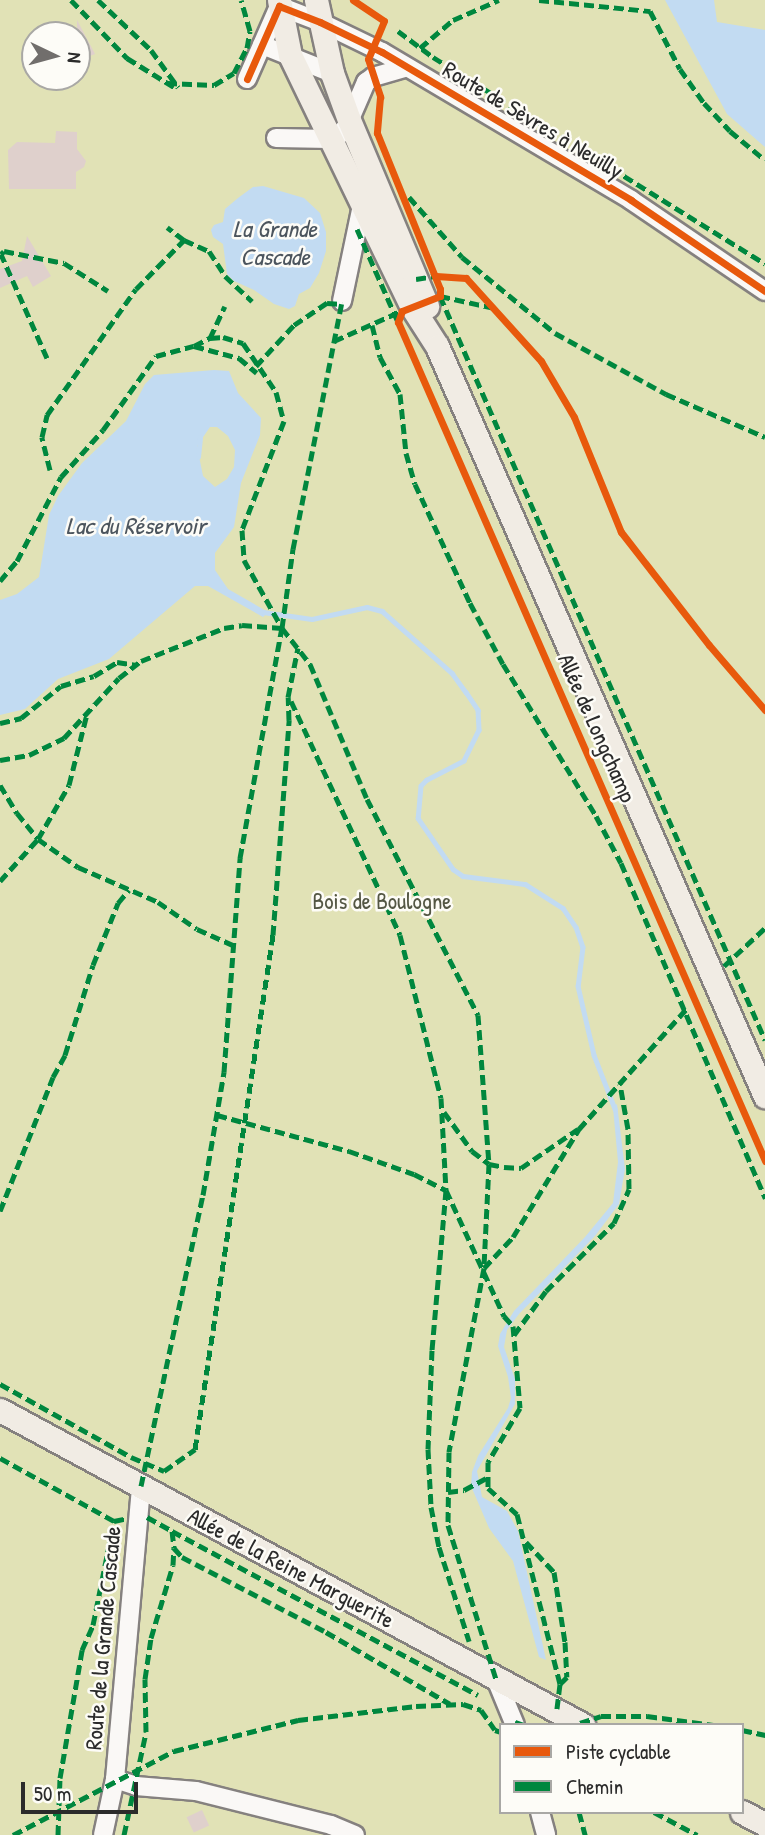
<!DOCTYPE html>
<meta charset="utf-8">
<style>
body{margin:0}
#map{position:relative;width:765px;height:1835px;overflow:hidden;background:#f4eae6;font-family:"Patrick Hand",sans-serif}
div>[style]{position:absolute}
.green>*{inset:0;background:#e1e2b6}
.water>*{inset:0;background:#c2dbf2}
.stream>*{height:4.5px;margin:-2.25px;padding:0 2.25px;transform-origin:2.25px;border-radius:2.25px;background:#c2dbf2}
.building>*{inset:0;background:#dfd0cc;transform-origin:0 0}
.roads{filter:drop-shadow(2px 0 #85817f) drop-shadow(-2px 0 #85817f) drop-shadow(0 2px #85817f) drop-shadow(0 -2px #85817f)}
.minor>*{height:18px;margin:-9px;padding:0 9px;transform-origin:9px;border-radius:9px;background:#faf8f6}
.major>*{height:23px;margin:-11.5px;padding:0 11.5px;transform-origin:11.5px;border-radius:11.5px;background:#f1ece4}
.quiet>*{height:5px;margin-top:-2.5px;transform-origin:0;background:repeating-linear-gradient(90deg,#00873e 0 10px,transparent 0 15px)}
.cycleway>*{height:7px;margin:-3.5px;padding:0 3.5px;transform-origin:3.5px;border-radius:3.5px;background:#e8590c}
span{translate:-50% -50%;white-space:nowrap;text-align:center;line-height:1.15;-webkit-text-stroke:5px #fdfcf7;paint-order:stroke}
.street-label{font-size:23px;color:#2b2b2b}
.park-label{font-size:23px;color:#545744}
.water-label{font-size:24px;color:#4c555e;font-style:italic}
.legend{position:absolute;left:499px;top:1723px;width:245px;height:91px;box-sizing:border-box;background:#fdfcf7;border:2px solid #a9a8a5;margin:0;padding:9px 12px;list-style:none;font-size:21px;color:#2b2b2b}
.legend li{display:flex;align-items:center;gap:14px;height:35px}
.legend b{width:35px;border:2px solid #a9a8a5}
.north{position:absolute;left:21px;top:21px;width:70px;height:70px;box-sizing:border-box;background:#fdfcf7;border:2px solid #a9a8a5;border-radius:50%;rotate:95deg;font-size:19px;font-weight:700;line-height:28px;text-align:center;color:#2b2b2b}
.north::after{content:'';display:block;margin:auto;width:24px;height:32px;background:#716e6c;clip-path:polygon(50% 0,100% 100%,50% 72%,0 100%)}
.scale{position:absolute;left:21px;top:1782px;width:117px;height:32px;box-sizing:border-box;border:4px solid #2b2b2b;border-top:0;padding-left:9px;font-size:21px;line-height:24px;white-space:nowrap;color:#2b2b2b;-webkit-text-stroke:5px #fdfcf7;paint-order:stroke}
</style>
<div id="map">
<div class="green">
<div style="clip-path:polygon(evenodd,0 0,765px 0,765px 1835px,0 1835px,0 0,35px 35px,77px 35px,77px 77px,35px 77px,35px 35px,0 0,501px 1725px,742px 1725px,742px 1812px,501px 1812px,501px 1725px)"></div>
</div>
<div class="water">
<div style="clip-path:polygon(665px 0,714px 0,717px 22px,765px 30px,765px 147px,727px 114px)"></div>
<div style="clip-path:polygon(263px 186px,304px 198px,320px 213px,326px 232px,326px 251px,319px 273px,310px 288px,299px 294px,295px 306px,289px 309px,274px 304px,254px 290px,234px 281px,227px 274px,223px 244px,213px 237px,211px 230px,214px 225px,223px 222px,225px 209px,238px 198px,253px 187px)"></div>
<div style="clip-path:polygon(evenodd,214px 370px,229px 371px,238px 393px,261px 418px,260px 435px,241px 483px,234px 527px,215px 553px,215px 570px,228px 589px,268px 612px,263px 617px,208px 586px,195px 586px,109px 659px,58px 679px,25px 709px,0 715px,0 600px,17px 594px,39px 577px,49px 515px,58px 496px,82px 463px,126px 421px,145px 384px,154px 375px,214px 370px,210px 427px,217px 427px,228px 436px,235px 450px,234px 467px,227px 479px,215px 487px,203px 476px,197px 446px,210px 427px)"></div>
<div style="clip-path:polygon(617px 1104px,625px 1169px,619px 1204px,595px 1236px,519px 1314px,507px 1330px,504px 1347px,515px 1379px,515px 1404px,477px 1471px,482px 1497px,507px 1511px,518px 1531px,546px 1660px,539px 1657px,513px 1561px,489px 1528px,471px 1486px,472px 1472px,478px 1456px,508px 1408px,511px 1398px,508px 1377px,498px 1346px,500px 1334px,514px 1311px,585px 1237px,613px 1203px,618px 1162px,613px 1108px)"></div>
</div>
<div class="stream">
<div style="left:198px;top:457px;width:19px;rotate:-84deg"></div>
<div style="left:263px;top:612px;width:49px;rotate:8.1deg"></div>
<div style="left:312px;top:619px;width:56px;rotate:-12.3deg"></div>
<div style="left:367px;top:607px;width:16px;rotate:15deg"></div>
<div style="left:382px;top:611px;width:94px;rotate:41.5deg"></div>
<div style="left:452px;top:673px;width:24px;rotate:54deg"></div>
<div style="left:466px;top:692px;width:22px;rotate:56deg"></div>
<div style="left:478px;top:710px;width:20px;rotate:87deg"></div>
<div style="left:479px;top:730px;width:34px;rotate:116deg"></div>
<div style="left:464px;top:761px;width:42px;rotate:152.8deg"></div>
<div style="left:427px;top:780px;width:8px;rotate:135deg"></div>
<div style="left:421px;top:786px;width:32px;rotate:95deg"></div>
<div style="left:418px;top:818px;width:62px;rotate:55.5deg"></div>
<div style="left:453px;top:869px;width:12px;rotate:35deg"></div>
<div style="left:463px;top:876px;width:63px;rotate:7.4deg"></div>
<div style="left:525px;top:884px;width:45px;rotate:32.3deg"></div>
<div style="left:563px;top:908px;width:23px;rotate:56deg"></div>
<div style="left:576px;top:927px;width:21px;rotate:71deg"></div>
<div style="left:583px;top:947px;width:39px;rotate:97deg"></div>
<div style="left:578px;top:986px;width:71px;rotate:76.9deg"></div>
<div style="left:594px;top:1055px;width:58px;rotate:68.7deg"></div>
</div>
<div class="building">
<div style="clip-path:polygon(77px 20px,95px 54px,77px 61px)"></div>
<div style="clip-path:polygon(56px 131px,77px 132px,77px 149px,86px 161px,84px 167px,76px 172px,76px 189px,9px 189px,8px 150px,17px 142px,55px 143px)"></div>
<div style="clip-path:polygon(27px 236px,51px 276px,33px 287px,27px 276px,0 288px,0 269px,22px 261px)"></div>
<div style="left:202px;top:1810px;width:17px;height:17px;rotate:65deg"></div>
</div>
<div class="roads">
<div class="minor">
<div style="left:262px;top:45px;width:75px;rotate:21.8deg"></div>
<div style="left:247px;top:79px;width:80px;rotate:-66.3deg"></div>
<div style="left:279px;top:6px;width:44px;rotate:21.3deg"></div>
<div style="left:320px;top:22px;width:69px;rotate:25.8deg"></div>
<div style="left:382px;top:52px;width:290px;rotate:30.7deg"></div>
<div style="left:631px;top:200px;width:162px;rotate:34.2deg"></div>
<div style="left:276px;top:138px;width:54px;rotate:1.1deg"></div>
<div style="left:330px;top:139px;width:10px;rotate:-24deg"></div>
<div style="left:339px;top:135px;width:12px;rotate:-48deg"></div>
<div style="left:347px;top:126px;width:48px;rotate:-66.6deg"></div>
<div style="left:366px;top:82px;width:9px;rotate:-36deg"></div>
<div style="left:373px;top:77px;width:35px;rotate:-16deg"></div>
<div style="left:342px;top:301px;width:98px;rotate:-78.2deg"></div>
<div style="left:496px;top:1679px;width:50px;rotate:67.6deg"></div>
<div style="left:115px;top:1779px;width:22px;rotate:18deg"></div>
<div style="left:136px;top:1786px;width:60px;rotate:4.8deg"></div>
<div style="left:196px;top:1791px;width:139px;rotate:14.1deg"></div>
<div style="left:331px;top:1825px;width:26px;rotate:23deg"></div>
<div style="left:540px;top:1812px;width:24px;rotate:75deg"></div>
<div style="left:103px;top:1835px;width:57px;rotate:-77.9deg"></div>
<div style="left:115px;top:1779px;width:294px;rotate:-84.9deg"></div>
</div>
<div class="major">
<div style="left:279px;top:0;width:56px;rotate:78.7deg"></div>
<div style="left:290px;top:55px;width:280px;rotate:64.2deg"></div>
<div style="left:412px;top:307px;width:46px;rotate:57.3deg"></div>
<div style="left:437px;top:346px;width:819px;rotate:66.38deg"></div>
<div style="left:316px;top:0;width:75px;rotate:77.6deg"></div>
<div style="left:332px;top:73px;width:50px;rotate:70.1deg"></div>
<div style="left:349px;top:120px;width:202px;rotate:67.2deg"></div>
<div style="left:0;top:1410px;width:663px;rotate:28.38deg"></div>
<div style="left:742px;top:1812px;width:26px;rotate:28deg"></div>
</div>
</div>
<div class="quiet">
<div style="left:71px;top:0;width:81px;rotate:46deg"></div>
<div style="left:127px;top:58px;width:55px;rotate:31.7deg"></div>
<div style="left:98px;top:0;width:73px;rotate:43.3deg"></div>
<div style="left:151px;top:50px;width:46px;rotate:53.9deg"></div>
<div style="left:539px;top:0;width:112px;rotate:5.7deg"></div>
<div style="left:650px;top:11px;width:65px;rotate:62.7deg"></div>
<div style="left:680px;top:69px;width:42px;rotate:54.8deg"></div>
<div style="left:704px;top:103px;width:38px;rotate:47deg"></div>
<div style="left:730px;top:131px;width:45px;rotate:39.6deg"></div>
<div style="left:398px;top:31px;width:44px;rotate:36.6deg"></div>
<div style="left:433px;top:57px;width:391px;rotate:31.9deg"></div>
<div style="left:420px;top:48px;width:43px;rotate:-40.3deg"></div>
<div style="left:453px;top:20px;width:50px;rotate:-23.5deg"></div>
<div style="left:167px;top:83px;width:47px;rotate:2.4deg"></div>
<div style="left:214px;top:85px;width:23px;rotate:-31deg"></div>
<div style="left:234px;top:73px;width:28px;rotate:-63deg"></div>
<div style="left:247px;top:48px;width:17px;rotate:-80deg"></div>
<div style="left:250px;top:31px;width:32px;rotate:-106deg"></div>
<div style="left:409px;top:197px;width:80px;rotate:48.5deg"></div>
<div style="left:462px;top:257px;width:120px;rotate:39.3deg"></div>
<div style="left:555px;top:333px;width:127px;rotate:28.8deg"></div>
<div style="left:666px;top:394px;width:108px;rotate:23.5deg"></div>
<div style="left:357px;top:229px;width:102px;rotate:66.2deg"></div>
<div style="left:184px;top:240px;width:27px;rotate:24deg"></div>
<div style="left:209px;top:251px;width:30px;rotate:57deg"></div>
<div style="left:225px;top:276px;width:37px;rotate:43deg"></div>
<div style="left:416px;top:279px;width:20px;rotate:-9deg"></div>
<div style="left:440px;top:290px;width:6px;rotate:90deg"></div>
<div style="left:440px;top:296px;width:812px;rotate:66.4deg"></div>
<div style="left:440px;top:296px;width:55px;rotate:12.5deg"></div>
<div style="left:372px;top:325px;width:33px;rotate:76deg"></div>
<div style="left:380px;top:357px;width:42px;rotate:61.6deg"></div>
<div style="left:400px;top:394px;width:59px;rotate:84.2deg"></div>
<div style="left:406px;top:453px;width:32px;rotate:74deg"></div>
<div style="left:415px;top:484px;width:131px;rotate:65.2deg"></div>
<div style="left:470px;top:603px;width:69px;rotate:61.6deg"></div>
<div style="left:503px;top:664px;width:178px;rotate:58.5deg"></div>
<div style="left:596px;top:816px;width:53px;rotate:62deg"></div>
<div style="left:621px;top:863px;width:365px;rotate:66.7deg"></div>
<div style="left:210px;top:338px;width:35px;rotate:-65deg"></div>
<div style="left:334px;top:341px;width:73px;rotate:-24.1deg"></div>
<div style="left:194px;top:346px;width:47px;rotate:14.9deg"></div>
<div style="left:239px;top:358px;width:23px;rotate:40deg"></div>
<div style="left:47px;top:358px;width:114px;rotate:-113.9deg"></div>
<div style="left:1px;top:254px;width:4px;rotate:-45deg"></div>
<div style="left:4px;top:251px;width:61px;rotate:11.3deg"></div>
<div style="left:64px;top:263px;width:52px;rotate:32.5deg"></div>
<div style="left:256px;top:366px;width:56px;rotate:-47.2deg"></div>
<div style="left:294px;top:325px;width:40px;rotate:-34deg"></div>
<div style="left:327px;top:303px;width:15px;rotate:4deg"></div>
<div style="left:50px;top:470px;width:34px;rotate:-104deg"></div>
<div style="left:42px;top:437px;width:23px;rotate:-77deg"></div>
<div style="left:47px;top:415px;width:154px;rotate:-54.8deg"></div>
<div style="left:136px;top:289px;width:69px;rotate:-45.6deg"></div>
<div style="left:184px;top:240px;width:21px;rotate:-143deg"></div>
<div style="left:0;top:581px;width:26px;rotate:-50deg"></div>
<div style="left:17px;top:561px;width:95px;rotate:-62.4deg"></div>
<div style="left:61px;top:477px;width:63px;rotate:-48.2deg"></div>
<div style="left:103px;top:430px;width:91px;rotate:-54.4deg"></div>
<div style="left:156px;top:356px;width:39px;rotate:-15deg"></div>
<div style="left:194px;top:346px;width:18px;rotate:-27deg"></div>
<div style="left:210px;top:338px;width:13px;rotate:-4deg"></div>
<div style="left:223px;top:337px;width:21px;rotate:17deg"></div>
<div style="left:243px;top:343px;width:59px;rotate:56deg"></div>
<div style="left:276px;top:392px;width:30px;rotate:75deg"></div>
<div style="left:284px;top:421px;width:117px;rotate:111.1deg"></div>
<div style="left:242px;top:530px;width:30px;rotate:86deg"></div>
<div style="left:244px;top:560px;width:78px;rotate:60.8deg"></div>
<div style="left:282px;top:628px;width:46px;rotate:52.1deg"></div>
<div style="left:310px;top:664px;width:147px;rotate:67.1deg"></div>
<div style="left:367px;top:799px;width:243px;rotate:62.8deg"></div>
<div style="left:478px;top:1015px;width:149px;rotate:85.8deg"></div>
<div style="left:489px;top:1164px;width:104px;rotate:92.8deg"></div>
<div style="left:484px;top:1268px;width:187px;rotate:100.8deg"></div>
<div style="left:449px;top:1452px;width:73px;rotate:90.8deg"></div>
<div style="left:448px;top:1525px;width:161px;rotate:72.7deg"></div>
<div style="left:291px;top:701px;width:258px;rotate:65deg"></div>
<div style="left:400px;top:935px;width:168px;rotate:75.9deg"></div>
<div style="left:441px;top:1098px;width:92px;rotate:86.9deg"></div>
<div style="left:446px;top:1190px;width:161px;rotate:95deg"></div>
<div style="left:432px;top:1350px;width:99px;rotate:92.3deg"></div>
<div style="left:428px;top:1449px;width:58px;rotate:87deg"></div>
<div style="left:431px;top:1507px;width:41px;rotate:78.7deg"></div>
<div style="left:439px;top:1547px;width:99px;rotate:72.3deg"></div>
<div style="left:0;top:723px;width:22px;rotate:-13deg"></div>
<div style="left:21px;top:718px;width:51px;rotate:-38.7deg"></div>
<div style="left:61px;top:686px;width:34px;rotate:-17deg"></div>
<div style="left:94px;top:676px;width:27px;rotate:-31deg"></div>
<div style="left:117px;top:662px;width:18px;rotate:9deg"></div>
<div style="left:0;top:760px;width:29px;rotate:-10deg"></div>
<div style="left:29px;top:755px;width:39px;rotate:-26deg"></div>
<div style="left:64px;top:738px;width:81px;rotate:-47.5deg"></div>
<div style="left:119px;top:678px;width:28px;rotate:-38deg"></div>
<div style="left:141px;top:661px;width:89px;rotate:-21.7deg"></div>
<div style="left:224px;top:628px;width:18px;rotate:-9deg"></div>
<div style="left:242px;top:625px;width:40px;rotate:4.3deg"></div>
<div style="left:0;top:785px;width:33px;rotate:59deg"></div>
<div style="left:17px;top:813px;width:33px;rotate:51deg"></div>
<div style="left:38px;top:839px;width:49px;rotate:35deg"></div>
<div style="left:78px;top:867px;width:87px;rotate:23.6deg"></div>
<div style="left:158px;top:902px;width:47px;rotate:34.7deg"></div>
<div style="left:197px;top:929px;width:42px;rotate:24.1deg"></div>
<div style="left:0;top:881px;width:57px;rotate:-47.9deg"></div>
<div style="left:38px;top:839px;width:62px;rotate:-60.1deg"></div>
<div style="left:69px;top:785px;width:73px;rotate:-75.8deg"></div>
<div style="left:724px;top:966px;width:56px;rotate:-42.8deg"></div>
<div style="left:444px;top:1112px;width:48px;rotate:54.3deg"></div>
<div style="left:472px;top:1151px;width:21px;rotate:37deg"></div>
<div style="left:489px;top:1164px;width:15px;rotate:11deg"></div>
<div style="left:504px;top:1167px;width:17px;rotate:3deg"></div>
<div style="left:521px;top:1168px;width:69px;rotate:-34.4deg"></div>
<div style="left:217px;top:1115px;width:137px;rotate:15.3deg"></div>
<div style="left:349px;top:1151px;width:69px;rotate:19.5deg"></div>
<div style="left:414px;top:1174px;width:36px;rotate:27deg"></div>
<div style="left:446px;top:1190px;width:139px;rotate:65.3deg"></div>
<div style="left:504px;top:1316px;width:13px;rotate:48deg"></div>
<div style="left:513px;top:1326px;width:82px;rotate:85.1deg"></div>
<div style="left:520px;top:1408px;width:63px;rotate:120.7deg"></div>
<div style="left:488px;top:1462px;width:26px;rotate:90deg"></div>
<div style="left:488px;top:1488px;width:39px;rotate:42deg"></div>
<div style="left:517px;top:1514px;width:175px;rotate:75.8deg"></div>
<div style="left:560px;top:1684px;width:25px;rotate:97deg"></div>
<div style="left:0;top:1211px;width:144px;rotate:-68.4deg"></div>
<div style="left:53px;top:1077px;width:25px;rotate:-61deg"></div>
<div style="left:65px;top:1055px;width:94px;rotate:-72.7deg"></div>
<div style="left:93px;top:965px;width:67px;rotate:-68deg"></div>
<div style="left:118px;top:903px;width:17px;rotate:-50deg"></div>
<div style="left:484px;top:1268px;width:42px;rotate:-46.9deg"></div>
<div style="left:513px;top:1237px;width:127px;rotate:-58.6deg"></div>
<div style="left:579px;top:1129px;width:164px;rotate:-48.2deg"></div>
<div style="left:514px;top:1335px;width:54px;rotate:-54deg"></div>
<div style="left:546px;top:1291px;width:96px;rotate:-45deg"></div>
<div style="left:614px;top:1223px;width:37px;rotate:-66deg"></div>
<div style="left:629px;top:1189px;width:60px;rotate:-91deg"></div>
<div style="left:628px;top:1129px;width:46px;rotate:-100.1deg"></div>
<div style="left:0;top:1384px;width:150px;rotate:29.1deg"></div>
<div style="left:131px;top:1457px;width:36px;rotate:23deg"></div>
<div style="left:164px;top:1471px;width:38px;rotate:-35deg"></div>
<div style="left:195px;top:1449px;width:520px;rotate:-81.37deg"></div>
<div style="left:273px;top:935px;width:216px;rotate:-85.7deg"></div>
<div style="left:289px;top:720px;width:23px;rotate:-92deg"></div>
<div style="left:288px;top:697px;width:50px;rotate:-78.5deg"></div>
<div style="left:0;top:1458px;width:130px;rotate:28.9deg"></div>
<div style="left:114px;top:1521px;width:14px;rotate:-12deg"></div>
<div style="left:141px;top:1486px;width:298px;rotate:-78deg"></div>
<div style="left:203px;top:1195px;width:125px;rotate:-80.3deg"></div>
<div style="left:224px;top:1072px;width:215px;rotate:-85.7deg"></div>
<div style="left:240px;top:858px;width:234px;rotate:-79.7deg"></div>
<div style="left:282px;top:628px;width:80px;rotate:-82.1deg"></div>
<div style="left:293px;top:549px;width:253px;rotate:-78.8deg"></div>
<div style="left:448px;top:1492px;width:16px;rotate:-7deg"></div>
<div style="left:464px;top:1490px;width:27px;rotate:-28deg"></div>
<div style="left:147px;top:1517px;width:29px;rotate:29deg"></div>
<div style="left:172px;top:1531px;width:17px;rotate:83deg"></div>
<div style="left:174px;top:1548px;width:12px;rotate:48deg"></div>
<div style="left:182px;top:1557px;width:162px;rotate:27.5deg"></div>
<div style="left:326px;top:1632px;width:143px;rotate:30.1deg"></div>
<div style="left:172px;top:1531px;width:347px;rotate:28.2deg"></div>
<div style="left:526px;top:1542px;width:41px;rotate:47deg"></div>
<div style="left:554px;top:1572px;width:71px;rotate:81.1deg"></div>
<div style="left:565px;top:1642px;width:35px;rotate:87deg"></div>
<div style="left:567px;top:1677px;width:10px;rotate:135deg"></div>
<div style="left:515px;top:1722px;width:9px;rotate:18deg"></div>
<div style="left:580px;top:1723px;width:22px;rotate:-18deg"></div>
<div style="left:601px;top:1716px;width:46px"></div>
<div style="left:647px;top:1716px;width:67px;rotate:7.8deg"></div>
<div style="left:742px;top:1730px;width:24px;rotate:12deg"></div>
<div style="left:579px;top:1812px;width:24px;rotate:75deg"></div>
<div style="left:654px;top:1812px;width:49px;rotate:28.1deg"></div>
<div style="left:13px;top:1835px;width:182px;rotate:-27.6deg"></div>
<div style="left:174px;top:1751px;width:128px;rotate:-14deg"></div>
<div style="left:298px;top:1720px;width:119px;rotate:-6.8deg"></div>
<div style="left:416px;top:1706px;width:47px;rotate:-2.4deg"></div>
<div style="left:463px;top:1704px;width:19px;rotate:18deg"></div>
<div style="left:481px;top:1710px;width:24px;rotate:55deg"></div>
<div style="left:495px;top:1730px;width:6px;rotate:18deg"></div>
<div style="left:58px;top:1835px;width:57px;rotate:-88deg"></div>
<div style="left:60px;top:1778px;width:130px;rotate:-80.2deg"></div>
<div style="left:82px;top:1650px;width:27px;rotate:-66deg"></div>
<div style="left:93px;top:1625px;width:106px;rotate:-78.6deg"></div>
<div style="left:124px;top:1835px;width:105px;rotate:-77.9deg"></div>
<div style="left:146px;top:1732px;width:53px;rotate:-91.1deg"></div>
<div style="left:145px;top:1679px;width:41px;rotate:-81.7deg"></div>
<div style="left:151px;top:1638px;width:76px;rotate:-73.2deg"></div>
<div style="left:173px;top:1565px;width:17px;rotate:-87deg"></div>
</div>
<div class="cycleway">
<div style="left:353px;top:0;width:37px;rotate:34deg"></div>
<div style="left:384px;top:21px;width:41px;rotate:112.8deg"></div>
<div style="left:368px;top:59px;width:40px;rotate:72deg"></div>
<div style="left:380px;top:97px;width:36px;rotate:95deg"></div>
<div style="left:377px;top:133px;width:168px;rotate:68deg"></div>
<div style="left:440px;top:289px;width:7px;rotate:90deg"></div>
<div style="left:440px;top:296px;width:41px;rotate:158.5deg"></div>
<div style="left:402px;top:311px;width:12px;rotate:110deg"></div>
<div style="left:398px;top:322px;width:916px;rotate:66.37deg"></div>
<div style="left:247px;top:79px;width:80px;rotate:-66.3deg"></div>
<div style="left:279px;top:6px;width:44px;rotate:21.3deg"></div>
<div style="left:320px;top:22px;width:69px;rotate:25.8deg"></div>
<div style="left:382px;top:52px;width:290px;rotate:30.7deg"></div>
<div style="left:631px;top:200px;width:162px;rotate:34.2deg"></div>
<div style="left:436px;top:276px;width:30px;rotate:4deg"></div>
<div style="left:466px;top:278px;width:112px;rotate:47.9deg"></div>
<div style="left:541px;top:361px;width:65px;rotate:59.5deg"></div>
<div style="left:574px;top:417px;width:124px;rotate:67.8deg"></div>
<div style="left:621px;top:532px;width:143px;rotate:52.1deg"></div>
<div style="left:709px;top:645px;width:86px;rotate:49.3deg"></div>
</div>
<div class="street-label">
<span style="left:533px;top:120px;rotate:31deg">Route de Sèvres à Neuilly</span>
<span style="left:597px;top:728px;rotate:66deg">Allée de Longchamp</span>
<span style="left:291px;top:1568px;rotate:28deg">Allée de la Reine Marguerite</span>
<span style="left:103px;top:1638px;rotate:-85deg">Route de la Grande Cascade</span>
</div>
<div class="park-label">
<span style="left:382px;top:901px">Bois de Boulogne</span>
</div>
<div class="water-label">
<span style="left:275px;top:243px">La Grande<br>Cascade</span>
<span style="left:136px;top:526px">Lac du Réservoir</span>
</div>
<ul class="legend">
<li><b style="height:9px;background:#e8590c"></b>Piste cyclable</li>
<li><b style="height:9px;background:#00873e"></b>Chemin</li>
</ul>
<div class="north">N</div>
<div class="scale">50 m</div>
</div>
